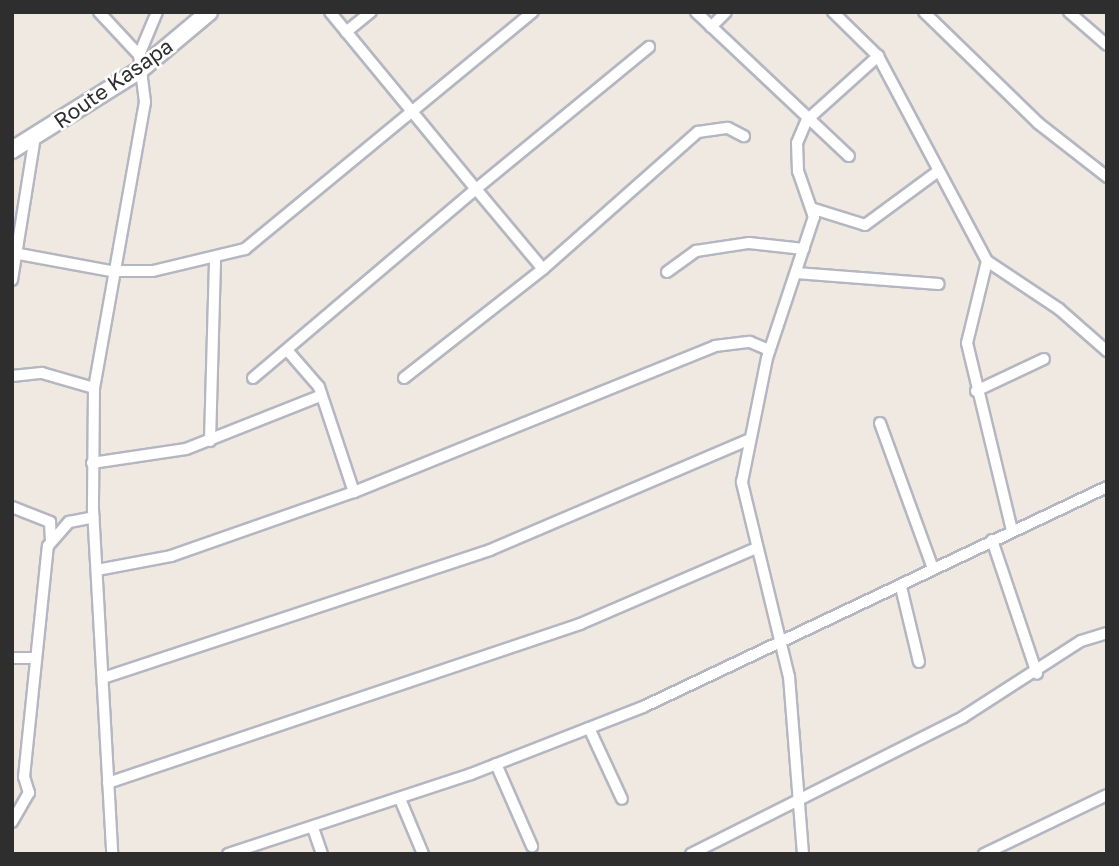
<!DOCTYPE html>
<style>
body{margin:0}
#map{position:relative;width:1119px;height:866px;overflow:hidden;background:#efe9e1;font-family:"Golos Text",sans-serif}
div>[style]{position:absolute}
.roads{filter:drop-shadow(2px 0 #b4b7c1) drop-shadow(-2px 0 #b4b7c1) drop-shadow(0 2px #b4b7c1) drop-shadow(0 -2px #b4b7c1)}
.minor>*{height:10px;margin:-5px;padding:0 5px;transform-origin:5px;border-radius:5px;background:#fff}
.secondary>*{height:16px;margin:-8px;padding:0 8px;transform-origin:8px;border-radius:8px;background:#fff}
span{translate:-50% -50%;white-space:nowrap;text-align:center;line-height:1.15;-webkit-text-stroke:5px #fff;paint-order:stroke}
.street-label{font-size:21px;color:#2e2e2e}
.frame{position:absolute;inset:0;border:14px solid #2e2e2e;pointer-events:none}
</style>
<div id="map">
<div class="roads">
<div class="minor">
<div style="left:99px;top:12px;width:59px;rotate:47.1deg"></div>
<div style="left:139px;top:55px;width:47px;rotate:82.7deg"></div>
<div style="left:145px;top:102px;width:291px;rotate:100.1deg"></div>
<div style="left:94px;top:388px;width:121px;rotate:90.5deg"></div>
<div style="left:93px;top:509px;width:346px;rotate:86.8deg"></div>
<div style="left:330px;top:12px;width:229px;rotate:50.5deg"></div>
<div style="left:476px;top:189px;width:224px;rotate:-39.4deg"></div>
<div style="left:696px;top:12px;width:210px;rotate:43.3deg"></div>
<div style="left:833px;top:12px;width:63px;rotate:44.4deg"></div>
<div style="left:878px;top:56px;width:232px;rotate:62deg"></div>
<div style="left:987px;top:261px;width:87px;rotate:33.7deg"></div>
<div style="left:1059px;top:309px;width:64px;rotate:41.2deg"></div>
<div style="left:924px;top:12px;width:159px;rotate:44.2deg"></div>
<div style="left:1038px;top:123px;width:88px;rotate:38deg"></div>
<div style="left:1069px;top:12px;width:50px;rotate:41deg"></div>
<div style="left:711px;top:27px;width:21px;rotate:-45deg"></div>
<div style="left:346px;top:32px;width:32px;rotate:-39deg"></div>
<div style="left:139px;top:55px;width:47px;rotate:-67.3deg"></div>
<div style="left:814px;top:209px;width:53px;rotate:17.4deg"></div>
<div style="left:865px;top:225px;width:89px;rotate:-36.4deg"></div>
<div style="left:19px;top:254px;width:94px;rotate:10.5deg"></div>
<div style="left:111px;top:271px;width:42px"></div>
<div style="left:153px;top:271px;width:95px;rotate:-13.4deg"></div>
<div style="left:245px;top:249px;width:373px;rotate:-39.5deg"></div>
<div style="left:987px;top:261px;width:84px;rotate:103.7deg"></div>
<div style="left:967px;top:343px;width:193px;rotate:76.5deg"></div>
<div style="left:667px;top:272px;width:36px;rotate:-36deg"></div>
<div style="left:696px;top:251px;width:54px;rotate:-8.6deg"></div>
<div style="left:749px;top:243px;width:55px;rotate:6.2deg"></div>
<div style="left:796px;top:273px;width:143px;rotate:4.4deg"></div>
<div style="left:12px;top:280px;width:146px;rotate:-80.9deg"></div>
<div style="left:287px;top:350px;width:49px;rotate:49.1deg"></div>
<div style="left:319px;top:387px;width:111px;rotate:71.6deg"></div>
<div style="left:12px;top:376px;width:30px;rotate:-6deg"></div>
<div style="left:42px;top:373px;width:54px;rotate:16.1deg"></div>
<div style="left:253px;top:378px;width:292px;rotate:-40.3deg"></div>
<div style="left:476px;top:189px;width:104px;rotate:50.1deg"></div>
<div style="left:404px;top:378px;width:177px;rotate:-38.1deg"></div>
<div style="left:543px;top:269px;width:207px;rotate:-41.5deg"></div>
<div style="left:698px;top:132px;width:30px;rotate:-8deg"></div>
<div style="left:728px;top:128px;width:18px;rotate:27deg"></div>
<div style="left:976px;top:391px;width:75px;rotate:-25.2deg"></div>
<div style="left:880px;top:423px;width:155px;rotate:70deg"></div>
<div style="left:210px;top:441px;width:182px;rotate:-88.4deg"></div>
<div style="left:92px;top:463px;width:95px;rotate:-8.5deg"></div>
<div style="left:186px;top:449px;width:144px;rotate:-21.6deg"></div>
<div style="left:12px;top:507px;width:41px;rotate:21.5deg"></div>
<div style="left:50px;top:522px;width:19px;rotate:87deg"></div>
<div style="left:992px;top:540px;width:141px;rotate:71.4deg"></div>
<div style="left:97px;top:570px;width:75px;rotate:-10.7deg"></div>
<div style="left:171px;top:556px;width:194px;rotate:-19.3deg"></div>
<div style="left:354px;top:492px;width:389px;rotate:-22deg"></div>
<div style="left:715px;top:346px;width:35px;rotate:-7deg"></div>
<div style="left:750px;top:342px;width:21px;rotate:23deg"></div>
<div style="left:901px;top:587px;width:77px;rotate:76.5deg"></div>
<div style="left:12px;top:658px;width:24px"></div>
<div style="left:103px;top:678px;width:408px;rotate:-18.3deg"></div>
<div style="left:490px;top:550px;width:280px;rotate:-23.1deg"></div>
<div style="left:589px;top:728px;width:78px;rotate:65.1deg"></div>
<div style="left:496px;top:764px;width:90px;rotate:66.3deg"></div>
<div style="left:108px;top:783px;width:498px;rotate:-18.6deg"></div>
<div style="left:580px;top:624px;width:189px;rotate:-23.3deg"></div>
<div style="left:400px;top:799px;width:60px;rotate:67.3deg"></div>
<div style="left:12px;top:822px;width:34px;rotate:-60deg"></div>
<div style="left:29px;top:793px;width:17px;rotate:-107deg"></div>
<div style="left:24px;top:777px;width:232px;rotate:-84.1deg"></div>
<div style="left:48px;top:546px;width:32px;rotate:-49deg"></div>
<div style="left:69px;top:522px;width:25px;rotate:-11deg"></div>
<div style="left:313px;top:828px;width:28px;rotate:71deg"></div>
<div style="left:228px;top:854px;width:256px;rotate:-18.2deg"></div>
<div style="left:471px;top:774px;width:185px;rotate:-21.3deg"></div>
<div style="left:643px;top:707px;width:514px;rotate:-25.37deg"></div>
<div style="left:691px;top:854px;width:305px;rotate:-26.7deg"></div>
<div style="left:963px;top:717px;width:140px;rotate:-32.8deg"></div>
<div style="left:1081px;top:641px;width:27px;rotate:-17deg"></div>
<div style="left:803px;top:854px;width:178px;rotate:-94.5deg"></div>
<div style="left:789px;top:677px;width:201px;rotate:-103.6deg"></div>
<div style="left:742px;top:482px;width:126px;rotate:-78.6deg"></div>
<div style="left:767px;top:358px;width:149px;rotate:-71.6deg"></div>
<div style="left:814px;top:217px;width:49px;rotate:-109.2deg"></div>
<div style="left:798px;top:171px;width:28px;rotate:-92deg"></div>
<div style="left:797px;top:143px;width:25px;rotate:-67deg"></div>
<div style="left:807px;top:120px;width:96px;rotate:-42deg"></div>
<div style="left:984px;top:854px;width:136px;rotate:-25.6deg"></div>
</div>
<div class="secondary">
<div style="left:12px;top:150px;width:151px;rotate:-32deg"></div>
<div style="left:140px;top:70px;width:90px;rotate:-40deg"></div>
</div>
</div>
<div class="street-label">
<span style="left:113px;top:83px;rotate:-35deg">Route Kasapa</span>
</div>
<div class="frame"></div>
</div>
